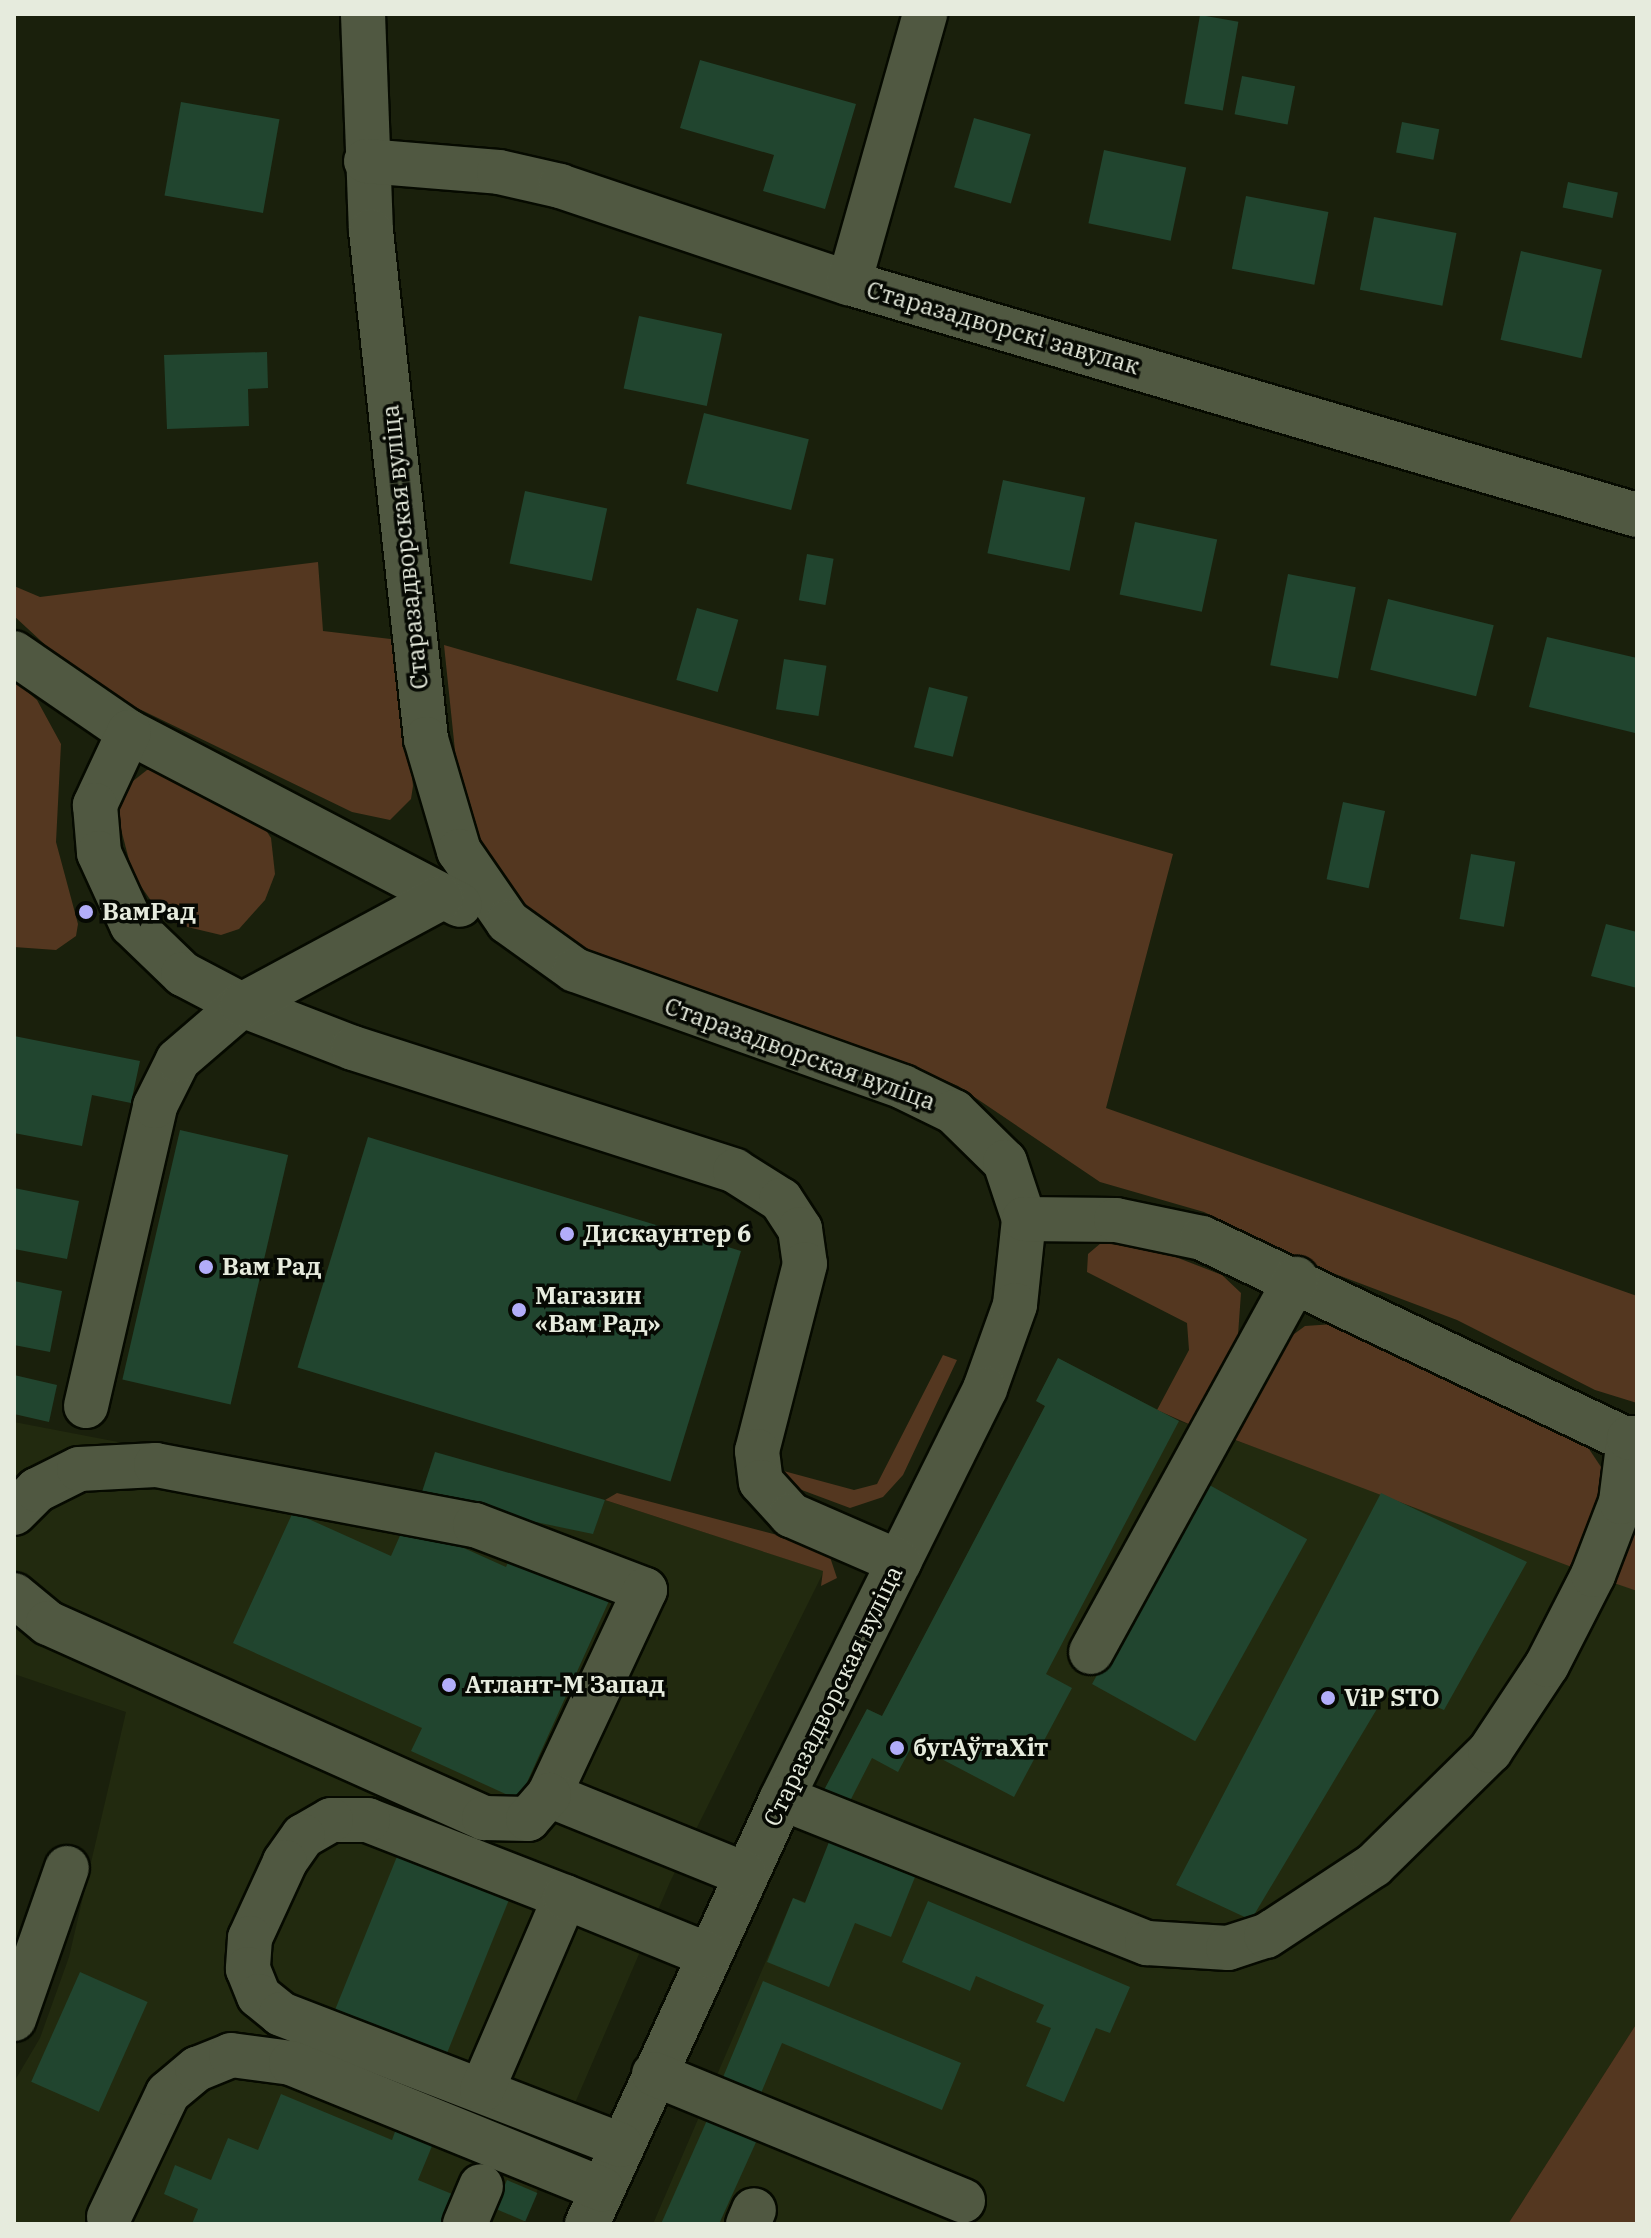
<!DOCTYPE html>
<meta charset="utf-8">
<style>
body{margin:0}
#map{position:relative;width:1651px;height:2238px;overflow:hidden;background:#1a200c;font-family:"IBM Plex Serif",serif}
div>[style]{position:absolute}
.built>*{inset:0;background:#222a0f}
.green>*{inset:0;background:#543720}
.building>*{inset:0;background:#21452f;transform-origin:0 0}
.roads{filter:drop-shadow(2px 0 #060a00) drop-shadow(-2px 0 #060a00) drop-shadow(0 2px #060a00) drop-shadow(0 -2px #060a00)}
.minor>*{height:44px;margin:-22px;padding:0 22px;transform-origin:22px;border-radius:22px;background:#505841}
.dots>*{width:22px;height:22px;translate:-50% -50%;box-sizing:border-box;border:4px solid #060903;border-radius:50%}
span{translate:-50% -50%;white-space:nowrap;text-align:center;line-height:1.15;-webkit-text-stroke:7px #060903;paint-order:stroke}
.street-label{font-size:24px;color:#e6ebdd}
.poi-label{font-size:24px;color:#e6ebdd;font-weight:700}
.left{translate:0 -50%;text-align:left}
.frame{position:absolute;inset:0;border:16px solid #e6ebdd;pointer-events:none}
</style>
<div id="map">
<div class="built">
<div style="clip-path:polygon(1058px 1358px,1179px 1421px,1380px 1490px,1637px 1591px,1637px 2023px,1508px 2224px,653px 2224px,793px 1898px,805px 1902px,847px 1805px,823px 1792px,867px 1709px,882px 1716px,1045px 1406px,1036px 1401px)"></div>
<div style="clip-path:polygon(14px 1422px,593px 1533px,605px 1500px,824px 1571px,670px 1882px,523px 2224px,14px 2224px,14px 2082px,40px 2038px,69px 1957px,126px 1712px,14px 1674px)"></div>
</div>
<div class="green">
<div style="clip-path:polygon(318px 562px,323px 631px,399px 640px,413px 786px,411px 799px,390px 820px,352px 812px,129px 704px,67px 665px,14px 616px,14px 586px,40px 597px)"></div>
<div style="clip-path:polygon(444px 645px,1173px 854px,1106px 1108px,1637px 1296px,1637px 1403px,1595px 1390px,1457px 1320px,1330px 1272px,1204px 1212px,1100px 1182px,958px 1086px,904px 1063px,573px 945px,518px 902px,477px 835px,457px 770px)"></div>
<div style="clip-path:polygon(14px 680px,37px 700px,61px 744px,56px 842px,78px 924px,76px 936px,56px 950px,14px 947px)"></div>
<div style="clip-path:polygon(147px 770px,158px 770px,262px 824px,271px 838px,275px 874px,265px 900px,239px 929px,221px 935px,179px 925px,161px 915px,133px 875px,117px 814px,128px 785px)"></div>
<div style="clip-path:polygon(1101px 1243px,1155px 1249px,1222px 1275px,1241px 1293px,1238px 1335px,1191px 1425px,1157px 1410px,1189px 1350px,1187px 1323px,1087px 1272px,1088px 1254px)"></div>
<div style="clip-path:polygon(1334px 1324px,1581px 1437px,1603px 1470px,1605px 1490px,1577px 1569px,1230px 1438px,1286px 1340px,1305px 1326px)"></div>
<div style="clip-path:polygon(943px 1355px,957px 1360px,903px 1475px,883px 1497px,850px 1508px,783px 1483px,780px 1470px,854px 1490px,877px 1484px)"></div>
<div style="clip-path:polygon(617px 1493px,804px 1542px,830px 1557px,837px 1578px,821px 1586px,823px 1571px,605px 1500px)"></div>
<div style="clip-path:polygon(1637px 1527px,1637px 1591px,1614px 1583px)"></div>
<div style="clip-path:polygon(1637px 2023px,1637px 2224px,1508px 2224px)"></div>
</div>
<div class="building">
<div style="left:1200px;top:15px;width:39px;height:90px;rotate:10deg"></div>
<div style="clip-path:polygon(700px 60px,856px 104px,825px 209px,763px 191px,774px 155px,680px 128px)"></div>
<div style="left:1242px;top:76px;width:54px;height:39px;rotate:11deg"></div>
<div style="left:181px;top:102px;width:100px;height:95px;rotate:10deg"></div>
<div style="left:974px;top:118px;width:59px;height:72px;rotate:16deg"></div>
<div style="left:1402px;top:122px;width:38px;height:31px;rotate:11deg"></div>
<div style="left:1104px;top:150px;width:84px;height:75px;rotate:12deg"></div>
<div style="left:1568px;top:182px;width:51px;height:26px;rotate:12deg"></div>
<div style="left:1246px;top:196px;width:84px;height:74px;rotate:11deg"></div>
<div style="left:1374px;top:217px;width:84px;height:74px;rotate:11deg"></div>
<div style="left:1521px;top:251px;width:83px;height:91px;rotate:13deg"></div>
<div style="left:639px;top:316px;width:85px;height:74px;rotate:12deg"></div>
<div style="clip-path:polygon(267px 352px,268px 388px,248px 389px,249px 426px,167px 429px,164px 355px)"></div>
<div style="left:704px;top:413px;width:108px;height:73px;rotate:14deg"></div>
<div style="left:1003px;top:480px;width:84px;height:75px;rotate:12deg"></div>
<div style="left:525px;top:491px;width:84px;height:74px;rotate:12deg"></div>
<div style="left:1135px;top:522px;width:84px;height:74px;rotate:12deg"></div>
<div style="left:807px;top:554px;width:27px;height:47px;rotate:10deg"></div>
<div style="left:1288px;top:574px;width:69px;height:93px;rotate:11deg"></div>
<div style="left:1388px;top:599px;width:109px;height:73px;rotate:14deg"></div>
<div style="left:697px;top:608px;width:43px;height:75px;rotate:16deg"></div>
<div style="clip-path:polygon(1547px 637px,1637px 658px,1635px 733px,1529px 707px)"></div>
<div style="left:784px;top:659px;width:43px;height:51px;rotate:9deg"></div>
<div style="left:929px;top:687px;width:40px;height:62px;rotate:14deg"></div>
<div style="left:1343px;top:802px;width:43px;height:79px;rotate:12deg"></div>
<div style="left:1471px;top:854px;width:45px;height:66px;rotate:10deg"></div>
<div style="clip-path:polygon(1606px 924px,1637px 932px,1637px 988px,1591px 976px)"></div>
<div style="clip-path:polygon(14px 1036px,140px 1061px,131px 1103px,92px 1095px,82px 1146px,14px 1133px)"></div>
<div style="left:180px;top:1130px;width:111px;height:256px;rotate:13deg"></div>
<div style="left:368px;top:1137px;width:390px;height:241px;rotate:17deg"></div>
<div style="clip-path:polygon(14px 1188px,79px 1201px,67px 1259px,14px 1249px)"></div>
<div style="clip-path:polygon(14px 1281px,62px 1291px,50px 1352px,14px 1345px)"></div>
<div style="clip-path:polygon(1058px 1358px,1179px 1421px,1046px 1674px,1072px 1688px,1014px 1797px,913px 1744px,898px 1772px,872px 1758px,848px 1805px,823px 1792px,867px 1709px,882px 1716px,1045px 1406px,1036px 1401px)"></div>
<div style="clip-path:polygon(14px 1375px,57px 1385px,49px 1422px,14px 1414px)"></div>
<div style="clip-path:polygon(435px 1452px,605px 1500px,593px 1534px,420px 1498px)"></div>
<div style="left:1204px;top:1482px;width:118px;height:231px;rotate:29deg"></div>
<div style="clip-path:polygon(1381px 1493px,1527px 1562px,1444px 1710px,1390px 1687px,1251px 1920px,1176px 1885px)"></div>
<div style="clip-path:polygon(293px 1512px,391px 1556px,406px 1522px,506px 1567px,514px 1548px,613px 1592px,519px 1800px,411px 1751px,422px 1728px,233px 1643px)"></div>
<div style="clip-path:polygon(829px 1842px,915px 1877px,891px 1937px,855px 1923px,829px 1987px,767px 1962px,793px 1898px,805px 1903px)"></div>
<div style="left:398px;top:1854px;width:120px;height:169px;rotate:22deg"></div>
<div style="clip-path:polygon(928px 1901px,1130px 1987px,1110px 2033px,1096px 2028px,1064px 2102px,1026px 2086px,1051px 2028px,1036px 2022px,1044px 2005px,976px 1976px,970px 1991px,902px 1962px)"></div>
<div style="left:80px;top:1972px;width:74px;height:120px;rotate:24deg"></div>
<div style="clip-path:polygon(763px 1981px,961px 2063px,942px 2110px,782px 2043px,759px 2098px,721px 2082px)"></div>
<div style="clip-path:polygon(281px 2094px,392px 2140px,400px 2118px,437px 2134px,418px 2180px,452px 2194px,440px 2224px,192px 2224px,198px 2209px,164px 2194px,175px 2165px,211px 2180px,228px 2138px,258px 2150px)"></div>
<div style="clip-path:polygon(708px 2118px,757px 2140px,719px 2224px,661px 2224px)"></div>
<div style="left:507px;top:2180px;width:33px;height:31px;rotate:23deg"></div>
</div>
<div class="roads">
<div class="minor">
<div style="left:363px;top:14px;width:217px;rotate:87.9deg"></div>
<div style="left:371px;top:231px;width:511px;rotate:83.82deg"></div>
<div style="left:426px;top:739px;width:117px;rotate:73.6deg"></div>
<div style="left:459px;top:851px;width:86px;rotate:55.4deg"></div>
<div style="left:508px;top:922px;width:82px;rotate:35.6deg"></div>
<div style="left:575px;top:970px;width:348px;rotate:19.6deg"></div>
<div style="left:903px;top:1087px;width:57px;rotate:26.1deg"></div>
<div style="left:954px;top:1112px;width:71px;rotate:44.4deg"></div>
<div style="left:1005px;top:1162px;width:60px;rotate:71.6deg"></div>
<div style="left:1024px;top:1219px;width:86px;rotate:96deg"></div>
<div style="left:1015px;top:1305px;width:89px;rotate:109.7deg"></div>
<div style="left:985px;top:1389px;width:457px;rotate:116.4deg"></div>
<div style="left:782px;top:1798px;width:469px;rotate:114.6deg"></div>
<div style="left:366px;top:161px;width:133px;rotate:4.7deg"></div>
<div style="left:499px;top:172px;width:63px;rotate:12.9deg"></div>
<div style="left:560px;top:186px;width:305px;rotate:18.6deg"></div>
<div style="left:849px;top:283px;width:821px;rotate:16.41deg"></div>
<div style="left:849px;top:283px;width:280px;rotate:-74.2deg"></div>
<div style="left:14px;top:653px;width:140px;rotate:34.5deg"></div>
<div style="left:129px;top:732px;width:373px;rotate:27.6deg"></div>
<div style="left:129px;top:732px;width:81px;rotate:115deg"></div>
<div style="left:95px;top:805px;width:48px;rotate:85.2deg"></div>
<div style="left:99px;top:853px;width:79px;rotate:65.4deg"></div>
<div style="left:132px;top:925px;width:71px;rotate:43.9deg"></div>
<div style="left:183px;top:974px;width:67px;rotate:27.7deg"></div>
<div style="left:242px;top:1005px;width:119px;rotate:21.2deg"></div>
<div style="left:353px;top:1048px;width:401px;rotate:17.8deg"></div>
<div style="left:735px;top:1171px;width:54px;rotate:32.2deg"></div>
<div style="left:781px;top:1200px;width:35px;rotate:57deg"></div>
<div style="left:800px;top:1229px;width:35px;rotate:82deg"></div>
<div style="left:805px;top:1264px;width:193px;rotate:104.4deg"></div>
<div style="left:757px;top:1451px;width:31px;rotate:83deg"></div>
<div style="left:761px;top:1482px;width:45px;rotate:47.7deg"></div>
<div style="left:791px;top:1515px;width:118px;rotate:23.5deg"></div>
<div style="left:1024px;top:1219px;width:92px;rotate:0.6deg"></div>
<div style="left:1116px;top:1220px;width:88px;rotate:11.8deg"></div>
<div style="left:1202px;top:1238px;width:482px;rotate:25.4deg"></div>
<div style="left:86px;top:1406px;width:308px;rotate:-77deg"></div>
<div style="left:155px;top:1106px;width:51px;rotate:-63.4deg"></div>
<div style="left:178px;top:1060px;width:84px;rotate:-40.7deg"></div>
<div style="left:242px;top:1005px;width:226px;rotate:-28.3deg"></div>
<div style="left:14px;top:1513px;width:33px;rotate:-45deg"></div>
<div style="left:37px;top:1490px;width:47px;rotate:-26.6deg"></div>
<div style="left:79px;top:1469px;width:77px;rotate:-3deg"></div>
<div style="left:156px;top:1465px;width:325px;rotate:10.7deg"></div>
<div style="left:475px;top:1525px;width:182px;rotate:20.9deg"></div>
<div style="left:645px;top:1590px;width:226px;rotate:115.1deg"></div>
<div style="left:549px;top:1795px;width:211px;rotate:22deg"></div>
<div style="left:14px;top:1595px;width:44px;rotate:39.5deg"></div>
<div style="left:48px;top:1623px;width:478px;rotate:24.1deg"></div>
<div style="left:484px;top:1818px;width:44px;rotate:1.3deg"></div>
<div style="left:528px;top:1819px;width:32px;rotate:-49deg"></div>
<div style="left:1091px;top:1652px;width:426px;rotate:-61.2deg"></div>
<div style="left:782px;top:1798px;width:393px;rotate:21.7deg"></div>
<div style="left:1147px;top:1943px;width:81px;rotate:3.5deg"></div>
<div style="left:1228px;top:1948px;width:40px;rotate:-18deg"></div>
<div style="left:1266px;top:1936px;width:129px;rotate:-33.3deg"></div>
<div style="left:1374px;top:1865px;width:163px;rotate:-44.5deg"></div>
<div style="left:1490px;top:1751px;width:103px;rotate:-56.5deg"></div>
<div style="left:1547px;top:1665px;width:101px;rotate:-62.9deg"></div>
<div style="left:1593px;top:1575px;width:78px;rotate:-69deg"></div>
<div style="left:1621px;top:1502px;width:64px;rotate:-82.9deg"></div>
<div style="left:1629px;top:1438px;width:8px"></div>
<div style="left:565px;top:1897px;width:212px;rotate:-158.7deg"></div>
<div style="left:368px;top:1820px;width:37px;rotate:180deg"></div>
<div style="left:331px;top:1820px;width:32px;rotate:150deg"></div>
<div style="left:303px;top:1836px;width:32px;rotate:125deg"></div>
<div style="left:285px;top:1862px;width:84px;rotate:114.7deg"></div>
<div style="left:250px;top:1938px;width:31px;rotate:94deg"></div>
<div style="left:248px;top:1969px;width:29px;rotate:68deg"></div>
<div style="left:259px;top:1996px;width:28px;rotate:39deg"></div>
<div style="left:281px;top:2014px;width:364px;rotate:21.1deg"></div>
<div style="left:14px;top:2019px;width:160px;rotate:-70.7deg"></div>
<div style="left:654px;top:2074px;width:334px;rotate:22.3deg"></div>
<div style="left:482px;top:2090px;width:210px;rotate:-66.7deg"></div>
<div style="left:565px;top:1897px;width:154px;rotate:22.1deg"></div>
<div style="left:109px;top:2217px;width:137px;rotate:-64.6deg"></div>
<div style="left:168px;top:2093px;width:38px;rotate:-40deg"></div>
<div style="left:197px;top:2069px;width:37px;rotate:-22deg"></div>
<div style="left:231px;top:2055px;width:61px;rotate:7.6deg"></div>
<div style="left:291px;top:2063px;width:336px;rotate:22.1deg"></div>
<div style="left:465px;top:2224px;width:41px;rotate:-67.2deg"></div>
<div style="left:748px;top:2224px;width:15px;rotate:-67deg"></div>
</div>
</div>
<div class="dots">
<div style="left:86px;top:912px;background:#b2adf9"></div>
<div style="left:567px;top:1234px;background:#b2adf9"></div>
<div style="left:206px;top:1267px;background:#b2adf9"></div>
<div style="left:519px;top:1310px;background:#b2adf9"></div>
<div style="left:449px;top:1685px;background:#b2adf9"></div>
<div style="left:1328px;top:1698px;background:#b2adf9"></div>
<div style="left:897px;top:1748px;background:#b2adf9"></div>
</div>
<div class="street-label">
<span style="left:1003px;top:328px;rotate:16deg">Старазадворскі завулак</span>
<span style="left:405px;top:547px;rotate:-96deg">Старазадворская вуліца</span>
<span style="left:800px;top:1054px;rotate:20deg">Старазадворская вуліца</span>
<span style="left:833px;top:1696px;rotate:-64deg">Старазадворская вуліца</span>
</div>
<div class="poi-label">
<span class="left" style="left:102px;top:912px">ВамРад</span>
<span class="left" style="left:583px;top:1234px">Дискаунтер 6</span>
<span class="left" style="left:222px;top:1267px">Вам Рад</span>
<span class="left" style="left:535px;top:1310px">Магазин<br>«Вам Рад»</span>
<span class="left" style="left:465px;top:1685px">Атлант-М Запад</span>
<span class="left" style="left:1344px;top:1698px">ViP STO</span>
<span class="left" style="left:913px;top:1748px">бугАўтаХіт</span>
</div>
<div class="frame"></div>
</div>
